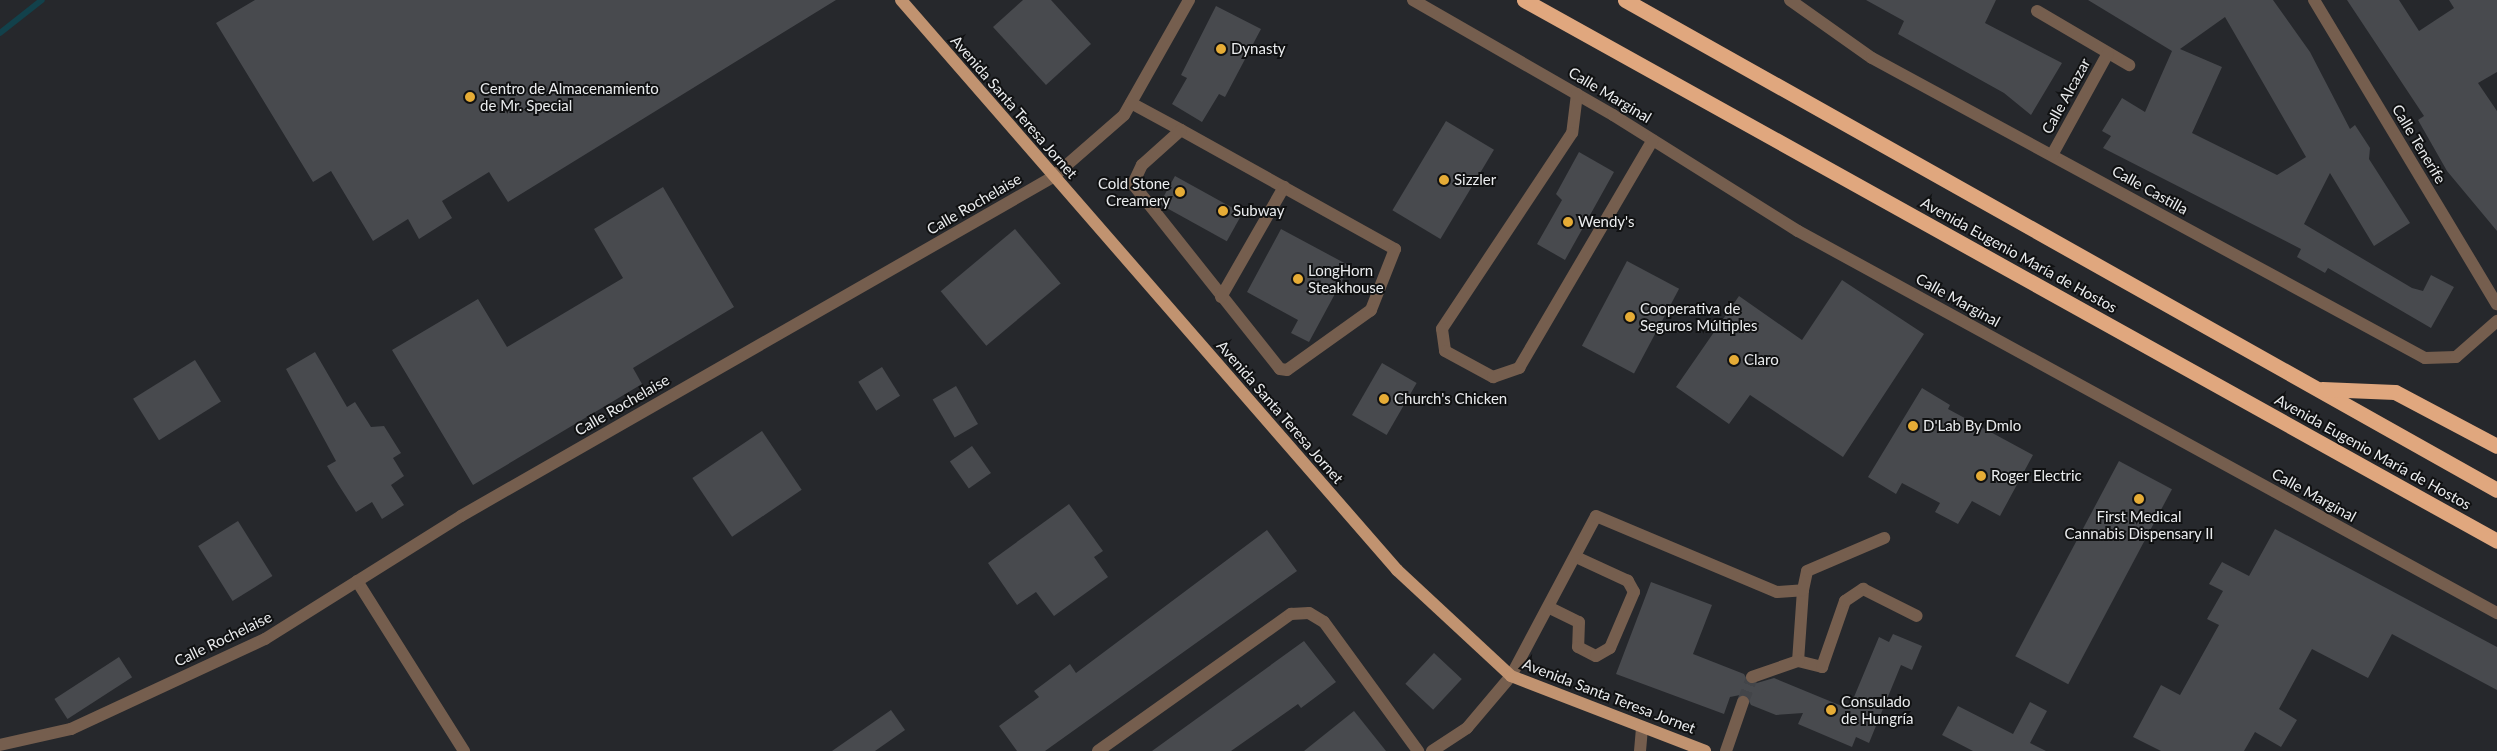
<!DOCTYPE html>
<meta charset="utf-8">
<style>
body{margin:0}
#map{position:relative;width:2497px;height:751px;overflow:hidden;background:#26282c;font-family:Lato,sans-serif}
div>[style]{position:absolute}
.stream>*{height:6px;margin:-3px;padding:0 3px;transform-origin:3px;border-radius:3px;background:#12414b}
.building>*{inset:0;background:#484a4e;transform-origin:0 0}
.minor-tunnel>*{height:12px;margin-top:-6px;transform-origin:0;background:repeating-linear-gradient(90deg,#434549 0 12px,transparent 0 18px)}
.minor>*{height:12px;margin:-6px;padding:0 6px;transform-origin:6px;border-radius:6px;background:#755e4e}
.major>*{height:12px;margin:-6px;padding:0 6px;transform-origin:6px;border-radius:6px;background:#c19370}
.highway>*{height:15px;margin:-7.5px;padding:0 7.5px;transform-origin:7.5px;border-radius:7.5px;background:#e0a77e}
.dots>*{width:14px;height:14px;translate:-50% -50%;box-sizing:border-box;border:2px solid #101112;border-radius:50%}
span{translate:-50% -50%;white-space:nowrap;text-align:center;line-height:1.15;-webkit-text-stroke:4px #101112;paint-order:stroke}
.poi-label{font-size:15px;color:#eaecee}
.left{translate:0 -50%;text-align:left}
.right{translate:-100% -50%;text-align:right}
.street-label{font-size:15px;color:#eaecee}
</style>
<div id="map">
<div class="stream">
<div style="left:0;top:33px;width:53px;rotate:-38.2deg"></div>
</div>
<div class="building">
<div style="clip-path:polygon(255px 0,836px 0,508px 202px,489px 172px,442px 201px,452px 218px,419px 239px,408px 219px,373px 241px,331px 171px,313px 182px,216px 23px)"></div>
<div style="clip-path:polygon(1023px 0,1051px 0,1091px 44px,1046px 85px,993px 27px)"></div>
<div style="clip-path:polygon(1866px 0,1996px 0,1985px 23px,2062px 63px,2031px 115px,2004px 93px,1898px 34px,1904px 21px)"></div>
<div style="clip-path:polygon(evenodd,2088px 0,2273px 0,2310px 52px,2350px 129px,2355px 125px,2370px 148px,2369px 159px,2410px 223px,2374px 246px,2330px 173px,2304px 224px,2412px 288px,2423px 291px,2431px 275px,2454px 287px,2431px 328px,2328px 268px,2325px 273px,2297px 257px,2301px 249px,2103px 148px,2111px 136px,2102px 131px,2122px 98px,2145px 112px,2172px 51px,2088px 0,2225px 17px,2306px 157px,2277px 175px,2192px 133px,2222px 67px,2180px 49px,2225px 17px)"></div>
<div style="clip-path:polygon(2347px 0,2399px 0,2419px 31px,2454px 8px,2449px 0,2497px 0,2497px 72px,2478px 83px,2497px 111px,2497px 231px,2447px 171px,2418px 120px,2424px 116px)"></div>
<div style="clip-path:polygon(1216px 6px,1261px 29px,1225px 97px,1219px 94px,1202px 122px,1172px 104px,1187px 78px,1181px 75px)"></div>
<div style="left:1446px;top:121px;width:56px;height:104px;rotate:31deg"></div>
<div style="clip-path:polygon(1579px 152px,1614px 172px,1565px 260px,1537px 244px,1562px 200px,1556px 194px)"></div>
<div style="left:1175px;top:176px;width:77px;height:32px;rotate:29deg"></div>
<div style="clip-path:polygon(663px 187px,734px 307px,633px 368px,642px 384px,473px 485px,392px 350px,478px 299px,507px 347px,623px 278px,594px 229px)"></div>
<div style="left:1015px;top:229px;width:71px;height:97px;rotate:50deg"></div>
<div style="clip-path:polygon(1281px 229px,1350px 266px,1309px 342px,1291px 333px,1298px 320px,1247px 292px)"></div>
<div style="left:1627px;top:261px;width:59px;height:96px;rotate:28deg"></div>
<div style="clip-path:polygon(1842px 280px,1924px 334px,1843px 457px,1750px 395px,1729px 424px,1676px 387px,1739px 296px,1802px 340px)"></div>
<div style="clip-path:polygon(315px 352px,347px 407px,355px 402px,371px 427px,384px 426px,401px 453px,393px 458px,404px 476px,391px 485px,404px 505px,382px 519px,372px 502px,356px 512px,338px 484px,327px 466px,336px 461px,286px 369px)"></div>
<div style="left:195px;top:360px;width:49px;height:73px;rotate:58deg"></div>
<div style="left:1382px;top:363px;width:40px;height:60px;rotate:30deg"></div>
<div style="left:882px;top:367px;width:34px;height:28px;rotate:58deg"></div>
<div style="left:956px;top:386px;width:44px;height:27px;rotate:60deg"></div>
<div style="clip-path:polygon(1922px 388px,1950px 405px,1948px 409px,2033px 455px,2000px 516px,1972px 501px,1958px 524px,1935px 512px,1940px 503px,1902px 483px,1896px 494px,1868px 477px)"></div>
<div style="left:762px;top:431px;width:71px;height:84px;rotate:56deg"></div>
<div style="left:972px;top:446px;width:33px;height:27px;rotate:55deg"></div>
<div style="left:2119px;top:461px;width:60px;height:221px;rotate:28deg"></div>
<div style="clip-path:polygon(1069px 504px,1103px 551px,1094px 557px,1108px 577px,1054px 616px,1036px 592px,1017px 605px,988px 563px)"></div>
<div style="left:238px;top:521px;width:65px;height:47px;rotate:58deg"></div>
<div style="clip-path:polygon(2275px 529px,2497px 647px,2497px 690px,2392px 634px,2368px 678px,2312px 649px,2279px 709px,2297px 720px,2281px 747px,2255px 732px,2244px 751px,2161px 751px,2133px 737px,2161px 685px,2180px 695px,2219px 625px,2207px 619px,2223px 591px,2209px 584px,2222px 562px,2249px 576px)"></div>
<div style="clip-path:polygon(1267px 530px,1297px 571px,1045px 751px,1017px 751px,999px 726px,1039px 697px,1034px 691px,1070px 664px,1076px 673px)"></div>
<div style="clip-path:polygon(1651px 582px,1712px 605px,1693px 654px,1744px 674px,1750px 685px,1774px 678px,1849px 709px,1879px 637px,1889px 642px,1893px 634px,1922px 646px,1912px 670px,1901px 665px,1869px 743px,1856px 737px,1852px 747px,1798px 724px,1803px 713px,1776px 715px,1751px 705px,1745px 694px,1730px 697px,1724px 714px,1616px 674px)"></div>
<div style="clip-path:polygon(1304px 641px,1336px 682px,1301px 708px,1298px 704px,1231px 751px,1152px 751px)"></div>
<div style="left:1434px;top:653px;width:38px;height:42px;rotate:43deg"></div>
<div style="left:119px;top:657px;width:24px;height:77px;rotate:57deg"></div>
<div style="clip-path:polygon(2030px 702px,2047px 711px,2030px 743px,2046px 751px,1973px 751px,1942px 735px,1958px 706px,2013px 734px)"></div>
<div style="clip-path:polygon(891px 710px,905px 730px,875px 751px,832px 751px)"></div>
<div style="clip-path:polygon(1354px 711px,1386px 751px,1304px 751px)"></div>
</div>
<div class="minor-tunnel">
<div style="left:1743px;top:702px;width:27px;rotate:-70deg"></div>
</div>
<div class="minor">
<div style="left:1413px;top:0;width:231px;rotate:29.9deg"></div>
<div style="left:1613px;top:115px;width:218px;rotate:32.1deg"></div>
<div style="left:1798px;top:231px;width:797px;rotate:28.66deg"></div>
<div style="left:1790px;top:0;width:100px;rotate:35.3deg"></div>
<div style="left:1872px;top:58px;width:629px;rotate:28.48deg"></div>
<div style="left:2425px;top:358px;width:31px;rotate:-2deg"></div>
<div style="left:2456px;top:357px;width:55px;rotate:-41.3deg"></div>
<div style="left:2314px;top:0;width:355px;rotate:59deg"></div>
<div style="left:2037px;top:11px;width:107px;rotate:30.4deg"></div>
<div style="left:1577px;top:94px;width:39px;rotate:97deg"></div>
<div style="left:1572px;top:133px;width:235px;rotate:123.6deg"></div>
<div style="left:1442px;top:329px;width:22px;rotate:82deg"></div>
<div style="left:1445px;top:351px;width:55px;rotate:28.4deg"></div>
<div style="left:1493px;top:377px;width:28px;rotate:-19deg"></div>
<div style="left:1519px;top:368px;width:264px;rotate:-59.6deg"></div>
<div style="left:1131px;top:103px;width:57px;rotate:28.4deg"></div>
<div style="left:1181px;top:130px;width:245px;rotate:29.1deg"></div>
<div style="left:1395px;top:249px;width:66px;rotate:111.5deg"></div>
<div style="left:1371px;top:310px;width:103px;rotate:144.5deg"></div>
<div style="left:1287px;top:370px;width:7px;rotate:-172deg"></div>
<div style="left:1280px;top:369px;width:236px;rotate:-128.5deg"></div>
<div style="left:1133px;top:184px;width:21px;rotate:-65deg"></div>
<div style="left:1142px;top:165px;width:52px;rotate:-41.9deg"></div>
<div style="left:2052px;top:155px;width:116px;rotate:-61.2deg"></div>
<div style="left:1221px;top:297px;width:127px;rotate:-60.2deg"></div>
<div style="left:357px;top:581px;width:201px;rotate:57.8deg"></div>
<div style="left:1803px;top:590px;width:71px;rotate:94deg"></div>
<div style="left:1798px;top:661px;width:25px;rotate:14deg"></div>
<div style="left:1822px;top:667px;width:70px;rotate:-70.8deg"></div>
<div style="left:1845px;top:601px;width:22px;rotate:-34deg"></div>
<div style="left:1863px;top:589px;width:60px;rotate:26.6deg"></div>
<div style="left:1550px;top:608px;width:32px;rotate:26deg"></div>
<div style="left:1579px;top:622px;width:25px;rotate:92deg"></div>
<div style="left:1578px;top:647px;width:20px;rotate:27deg"></div>
<div style="left:1596px;top:656px;width:16px;rotate:-30deg"></div>
<div style="left:1610px;top:648px;width:61px;rotate:-66.8deg"></div>
<div style="left:1634px;top:592px;width:13px;rotate:-119deg"></div>
<div style="left:1628px;top:581px;width:57px;rotate:-155.2deg"></div>
<div style="left:1752px;top:677px;width:49px;rotate:-19.2deg"></div>
<div style="left:0;top:745px;width:73px;rotate:-12.7deg"></div>
<div style="left:71px;top:729px;width:214px;rotate:-24.9deg"></div>
<div style="left:265px;top:639px;width:231px;rotate:-32.1deg"></div>
<div style="left:461px;top:516px;width:682px;rotate:-29.8deg"></div>
<div style="left:1053px;top:177px;width:94px;rotate:-41.1deg"></div>
<div style="left:1124px;top:115px;width:132px;rotate:-60.5deg"></div>
<div style="left:1098px;top:751px;width:237px;rotate:-35.4deg"></div>
<div style="left:1291px;top:614px;width:18px;rotate:-3deg"></div>
<div style="left:1309px;top:613px;width:17px;rotate:31deg"></div>
<div style="left:1324px;top:622px;width:160px;rotate:53.9deg"></div>
<div style="left:1432px;top:751px;width:42px;rotate:-33.3deg"></div>
<div style="left:1467px;top:728px;width:68px;rotate:-49.8deg"></div>
<div style="left:1511px;top:676px;width:181px;rotate:-62deg"></div>
<div style="left:1596px;top:516px;width:196px;rotate:22.8deg"></div>
<div style="left:1777px;top:592px;width:26px;rotate:-4deg"></div>
<div style="left:1803px;top:590px;width:19px;rotate:-78deg"></div>
<div style="left:1807px;top:571px;width:84px;rotate:-23.2deg"></div>
<div style="left:1640px;top:751px;width:24px;rotate:-85deg"></div>
<div style="left:1726px;top:751px;width:52px;rotate:-70.9deg"></div>
</div>
<div class="major">
<div style="left:901px;top:0;width:756px;rotate:48.97deg"></div>
<div style="left:1397px;top:570px;width:156px;rotate:42.9deg"></div>
<div style="left:1511px;top:676px;width:208px;rotate:21.1deg"></div>
</div>
<div class="highway">
<div style="left:1524px;top:0;width:1113px;rotate:29.07deg"></div>
<div style="left:1625px;top:0;width:1000px;rotate:29.33deg"></div>
<div style="left:2322px;top:389px;width:73px;rotate:2.4deg"></div>
<div style="left:2395px;top:392px;width:115px;rotate:27.9deg"></div>
</div>
<div class="dots">
<div style="left:1221px;top:49px;background:#e6ac36"></div>
<div style="left:470px;top:97px;background:#e6ac36"></div>
<div style="left:1444px;top:180px;background:#e6ac36"></div>
<div style="left:1180px;top:192px;background:#e6ac36"></div>
<div style="left:1223px;top:211px;background:#e6ac36"></div>
<div style="left:1568px;top:222px;background:#e6ac36"></div>
<div style="left:1298px;top:279px;background:#e6ac36"></div>
<div style="left:1630px;top:317px;background:#e6ac36"></div>
<div style="left:1734px;top:360px;background:#e6ac36"></div>
<div style="left:1384px;top:399px;background:#e6ac36"></div>
<div style="left:1913px;top:426px;background:#e6ac36"></div>
<div style="left:1981px;top:476px;background:#e6ac36"></div>
<div style="left:2139px;top:499px;background:#e6ac36"></div>
<div style="left:1831px;top:710px;background:#e6ac36"></div>
</div>
<div class="poi-label">
<span class="left" style="left:1231px;top:49px">Dynasty</span>
<span class="left" style="left:480px;top:97px">Centro de Almacenamiento<br>de Mr. Special</span>
<span class="left" style="left:1454px;top:180px">Sizzler</span>
<span class="right" style="left:1170px;top:192px">Cold Stone<br>Creamery</span>
<span class="left" style="left:1233px;top:211px">Subway</span>
<span class="left" style="left:1578px;top:222px">Wendy's</span>
<span class="left" style="left:1308px;top:279px">LongHorn<br>Steakhouse</span>
<span class="left" style="left:1640px;top:317px">Cooperativa de<br>Seguros Múltiples</span>
<span class="left" style="left:1744px;top:360px">Claro</span>
<span class="left" style="left:1394px;top:399px">Church's Chicken</span>
<span class="left" style="left:1923px;top:426px">D'Lab By Dmlo</span>
<span class="left" style="left:1991px;top:476px">Roger Electric</span>
<span style="left:2139px;top:525px">First Medical<br>Cannabis Dispensary II</span>
<span class="left" style="left:1841px;top:710px">Consulado<br>de Hungría</span>
</div>
<div class="street-label">
<span style="left:1610px;top:95px;rotate:31deg">Calle Marginal</span>
<span style="left:2066px;top:96px;rotate:-61deg">Calle Alcazar</span>
<span style="left:1014px;top:107px;rotate:49deg">Avenida Santa Teresa Jornet</span>
<span style="left:2419px;top:144px;rotate:59deg">Calle Tenerife</span>
<span style="left:2150px;top:190px;rotate:29deg">Calle Castilla</span>
<span style="left:974px;top:204px;rotate:-30deg">Calle Rochelaise</span>
<span style="left:2019px;top:255px;rotate:29deg">Avenida Eugenio María de Hostos</span>
<span style="left:1958px;top:300px;rotate:29deg">Calle Marginal</span>
<span style="left:622px;top:405px;rotate:-30deg">Calle Rochelaise</span>
<span style="left:1280px;top:412px;rotate:49deg">Avenida Santa Teresa Jornet</span>
<span style="left:2373px;top:452px;rotate:29deg">Avenida Eugenio María de Hostos</span>
<span style="left:2314px;top:495px;rotate:29deg">Calle Marginal</span>
<span style="left:223px;top:639px;rotate:-26deg">Calle Rochelaise</span>
<span style="left:1609px;top:696px;rotate:21deg">Avenida Santa Teresa Jornet</span>
</div>
</div>
